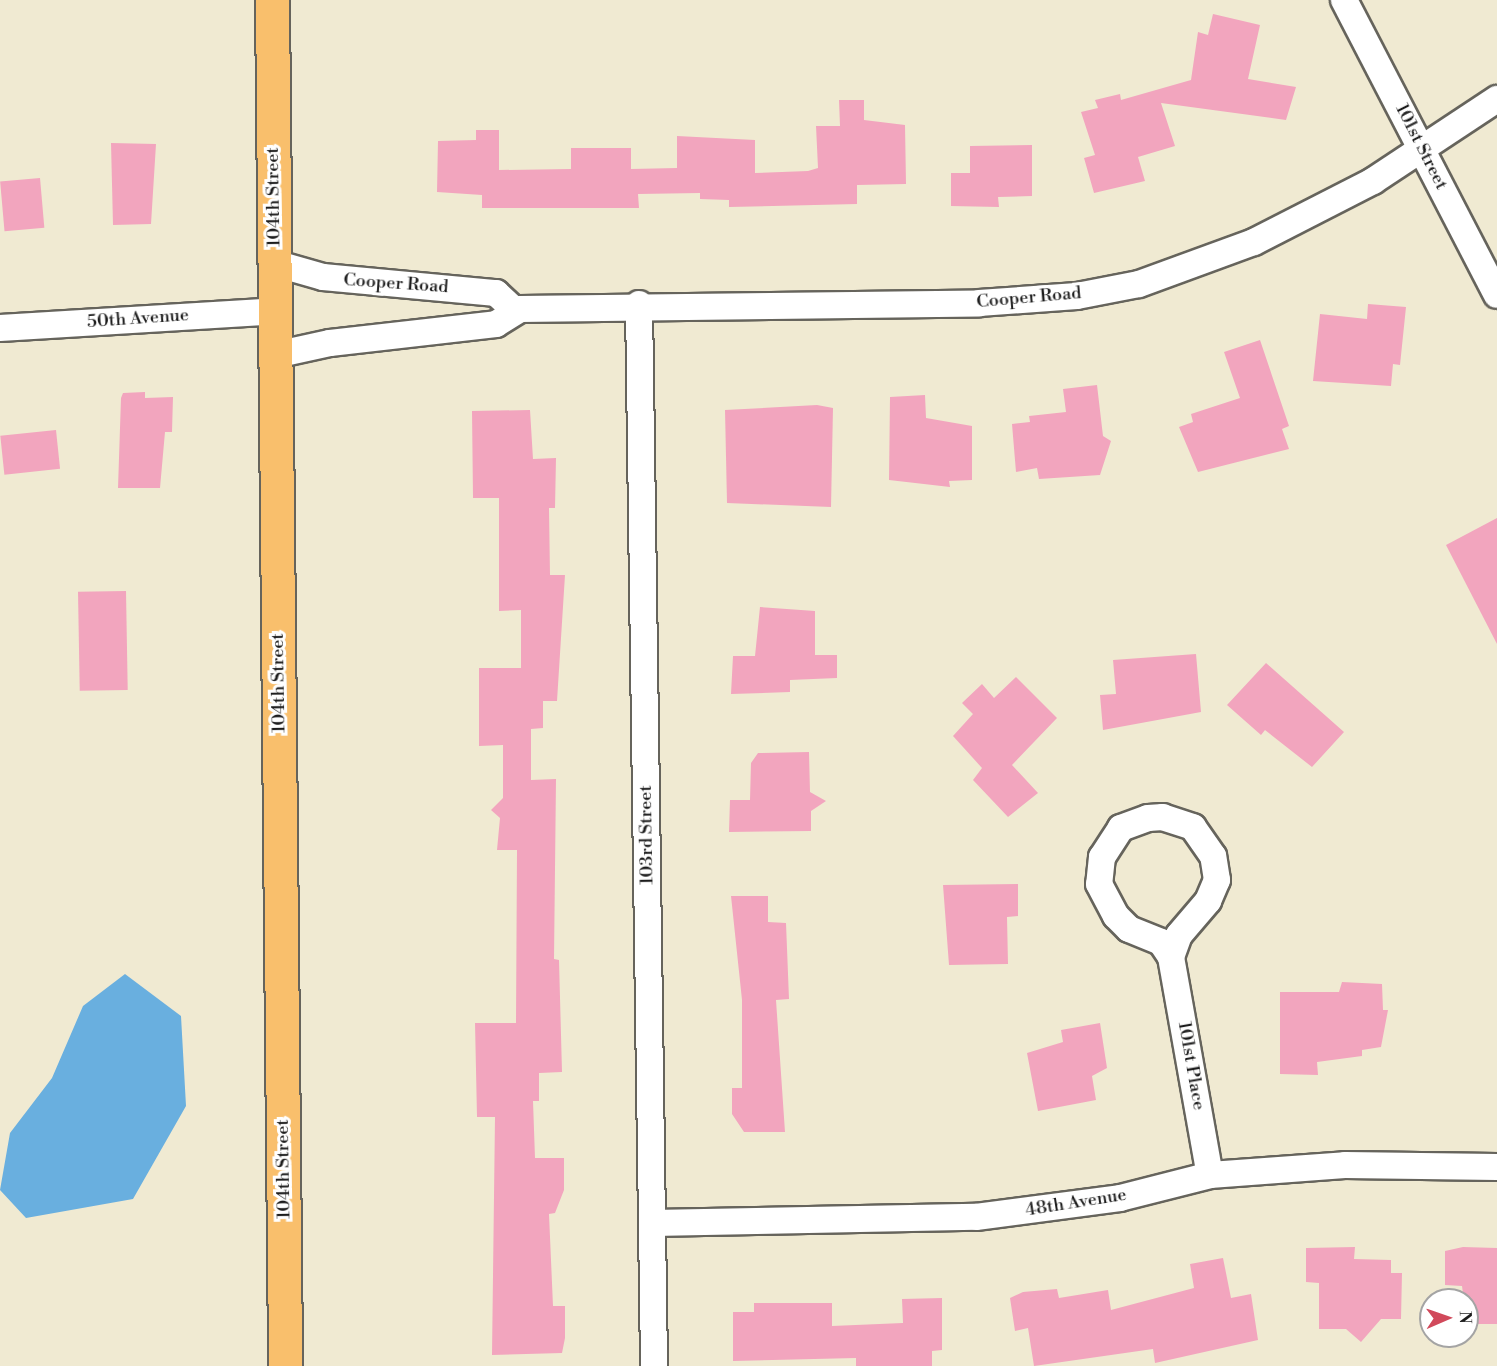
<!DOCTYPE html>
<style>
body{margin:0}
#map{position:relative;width:1497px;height:1366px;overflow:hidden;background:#f0ead2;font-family:"Libre Bodoni",serif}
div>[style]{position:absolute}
.water>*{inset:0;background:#69afdf}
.building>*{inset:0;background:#f2a5be;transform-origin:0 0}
.roads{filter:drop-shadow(2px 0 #66645c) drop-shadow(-2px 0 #66645c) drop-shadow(0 2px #66645c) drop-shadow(0 -2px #66645c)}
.street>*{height:26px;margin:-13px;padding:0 13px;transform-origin:13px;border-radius:13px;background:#fff}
.primary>*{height:33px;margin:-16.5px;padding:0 16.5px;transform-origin:16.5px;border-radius:16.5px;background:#f9bf6c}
span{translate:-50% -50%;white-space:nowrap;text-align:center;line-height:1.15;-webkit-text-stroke:6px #fff;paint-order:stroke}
.street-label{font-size:18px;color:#1c1c1c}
.north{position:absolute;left:1419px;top:1288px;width:60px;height:60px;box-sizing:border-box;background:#fff;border:2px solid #a4a4a4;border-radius:50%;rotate:88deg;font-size:16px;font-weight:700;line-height:24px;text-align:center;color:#1c1c1c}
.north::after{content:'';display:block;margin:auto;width:21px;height:27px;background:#d1495b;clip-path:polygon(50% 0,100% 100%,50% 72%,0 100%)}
</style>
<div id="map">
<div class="water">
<div style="clip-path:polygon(125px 974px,181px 1016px,186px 1106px,133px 1199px,26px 1218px,0 1190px,10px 1133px,52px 1078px,83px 1006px)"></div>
</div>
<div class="building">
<div style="clip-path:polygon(1213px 14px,1260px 25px,1248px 79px,1296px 87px,1286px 120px,1161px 103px,1175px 146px,1138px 157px,1145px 181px,1094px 193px,1084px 158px,1095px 155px,1081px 112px,1098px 108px,1095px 100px,1120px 94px,1121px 100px,1191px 80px,1198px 32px,1208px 35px)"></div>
<div style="clip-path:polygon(839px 100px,864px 100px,864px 120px,905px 125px,906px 184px,857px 185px,857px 204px,729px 207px,729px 200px,700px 199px,700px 193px,638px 194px,639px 208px,482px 208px,482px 195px,437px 192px,438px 141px,476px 140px,476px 130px,499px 130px,499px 170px,571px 169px,571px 148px,631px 148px,631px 169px,677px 168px,677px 136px,755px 140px,755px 173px,808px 171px,818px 168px,816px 126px,840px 126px)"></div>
<div style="clip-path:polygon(111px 143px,156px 144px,151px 224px,113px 225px)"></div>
<div style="clip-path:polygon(1032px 145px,1032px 196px,998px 197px,999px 207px,951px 206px,951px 173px,970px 173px,970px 146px)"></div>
<div style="left:40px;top:178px;width:50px;height:40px;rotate:85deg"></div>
<div style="clip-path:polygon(1368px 304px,1406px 307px,1400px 365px,1393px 364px,1391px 386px,1313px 381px,1320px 314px,1367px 319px)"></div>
<div style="clip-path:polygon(1260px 340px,1289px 426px,1282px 429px,1289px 449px,1198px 472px,1179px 427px,1193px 422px,1191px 414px,1240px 398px,1224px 352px)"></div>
<div style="clip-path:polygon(1097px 385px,1103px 436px,1111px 441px,1100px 475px,1039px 479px,1037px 468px,1016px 472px,1012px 424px,1030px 422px,1029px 416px,1066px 412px,1063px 389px)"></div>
<div style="clip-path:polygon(145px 392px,145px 398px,173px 397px,172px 432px,165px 432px,160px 488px,118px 488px,121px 398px,123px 393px)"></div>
<div style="clip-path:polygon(925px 395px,926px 418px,972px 426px,972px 480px,949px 481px,950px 487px,889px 480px,890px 397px)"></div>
<div style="clip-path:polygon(817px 405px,833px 408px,831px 507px,727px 503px,725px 410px)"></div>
<div style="clip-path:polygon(530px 410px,533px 459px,556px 458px,555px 508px,549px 508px,550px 575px,565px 575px,557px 701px,543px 701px,543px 728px,531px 729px,531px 780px,556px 779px,554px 959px,559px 960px,562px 1072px,539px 1073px,539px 1101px,533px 1101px,535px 1158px,564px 1158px,564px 1190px,555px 1213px,549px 1214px,553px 1306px,565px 1306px,565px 1338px,562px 1353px,492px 1355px,495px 1117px,477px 1117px,475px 1023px,516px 1023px,517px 850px,497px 850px,500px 818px,491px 810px,503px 798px,503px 745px,479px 746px,479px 668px,521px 668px,521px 610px,499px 611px,499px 498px,473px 498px,472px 411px)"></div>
<div style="left:56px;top:430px;width:39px;height:56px;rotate:84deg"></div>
<div style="clip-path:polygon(1497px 518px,1497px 644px,1446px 545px)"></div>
<div style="left:126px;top:591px;width:99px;height:48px;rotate:89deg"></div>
<div style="clip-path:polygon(760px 607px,815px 611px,815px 655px,837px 655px,837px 678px,790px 680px,790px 692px,731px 694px,733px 656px,755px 656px)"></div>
<div style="clip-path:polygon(1196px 654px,1201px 712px,1103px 730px,1100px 695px,1116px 694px,1113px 660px)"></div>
<div style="clip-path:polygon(1266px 663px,1344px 732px,1312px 767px,1265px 730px,1261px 735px,1227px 705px)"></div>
<div style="clip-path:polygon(1016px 677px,1057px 718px,1012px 765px,1038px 793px,1008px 817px,973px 780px,982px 768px,953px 736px,973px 714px,962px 703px,982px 684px,994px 698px)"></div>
<div style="clip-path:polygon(809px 752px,810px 792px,826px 801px,811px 811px,811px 831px,729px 832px,730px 800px,750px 800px,751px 763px,758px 753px)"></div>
<div style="clip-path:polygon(1018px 884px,1018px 916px,1007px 917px,1008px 964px,949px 965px,943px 885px)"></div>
<div style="clip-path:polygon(731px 896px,768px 896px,768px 922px,786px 923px,789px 999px,776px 1000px,785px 1132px,744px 1132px,732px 1114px,732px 1088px,742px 1088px,742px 1000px)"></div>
<div style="clip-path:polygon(1342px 982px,1382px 984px,1383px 1010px,1388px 1010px,1381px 1047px,1362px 1050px,1362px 1056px,1317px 1062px,1318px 1075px,1280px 1074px,1280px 992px,1339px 992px)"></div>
<div style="clip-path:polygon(1100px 1023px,1107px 1068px,1092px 1076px,1096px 1100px,1038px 1111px,1027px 1053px,1063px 1042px,1061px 1030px)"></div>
<div style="clip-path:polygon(1355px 1247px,1354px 1259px,1391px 1260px,1391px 1273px,1402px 1273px,1401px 1319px,1381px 1319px,1361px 1342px,1346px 1329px,1319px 1329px,1319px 1283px,1306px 1282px,1306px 1248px)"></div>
<div style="clip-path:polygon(1463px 1247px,1497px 1248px,1497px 1324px,1467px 1324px,1462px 1286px,1445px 1285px,1445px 1251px)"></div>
<div style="clip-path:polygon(1223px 1258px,1231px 1298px,1251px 1294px,1258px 1340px,1155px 1363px,1153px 1349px,1034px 1366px,1028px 1328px,1015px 1331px,1010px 1298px,1023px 1292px,1057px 1289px,1059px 1298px,1108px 1290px,1111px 1310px,1194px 1288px,1190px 1264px)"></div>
<div style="clip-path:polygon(942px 1298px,942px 1350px,932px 1351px,932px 1366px,856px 1366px,856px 1358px,733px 1361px,733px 1312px,754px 1312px,754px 1303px,832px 1303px,832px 1326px,903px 1323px,902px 1299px)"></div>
</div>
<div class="roads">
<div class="street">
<div style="left:1344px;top:0;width:332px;rotate:62.6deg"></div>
<div style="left:274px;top:263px;width:51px;rotate:15.9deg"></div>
<div style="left:323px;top:277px;width:174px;rotate:5.3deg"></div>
<div style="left:496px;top:293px;width:25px;rotate:43deg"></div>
<div style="left:639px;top:304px;width:1062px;rotate:89.19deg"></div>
<div style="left:0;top:328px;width:276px;rotate:-3.5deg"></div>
<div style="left:275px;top:355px;width:56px;rotate:-12.3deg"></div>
<div style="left:330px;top:343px;width:167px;rotate:-6.5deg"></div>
<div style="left:496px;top:324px;width:28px;rotate:-32deg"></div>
<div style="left:520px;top:309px;width:459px;rotate:-0.7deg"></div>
<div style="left:979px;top:303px;width:98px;rotate:-4.1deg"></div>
<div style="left:1077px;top:296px;width:63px;rotate:-11deg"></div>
<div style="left:1139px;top:284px;width:122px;rotate:-20.1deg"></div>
<div style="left:1254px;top:242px;width:134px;rotate:-27.1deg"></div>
<div style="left:1373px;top:181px;width:149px;rotate:-33.5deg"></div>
<div style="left:1171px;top:957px;width:23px;rotate:-70deg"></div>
<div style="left:1179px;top:935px;width:45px;rotate:-49.5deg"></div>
<div style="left:1208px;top:901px;width:23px;rotate:-67deg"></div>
<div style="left:1217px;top:880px;width:24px;rotate:-99deg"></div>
<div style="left:1213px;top:856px;width:35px;rotate:-125deg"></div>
<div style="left:1193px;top:827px;width:32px;rotate:-162deg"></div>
<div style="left:1163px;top:817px;width:15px;rotate:176deg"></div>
<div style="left:1148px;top:818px;width:29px;rotate:160deg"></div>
<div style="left:1121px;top:828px;width:35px;rotate:123deg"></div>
<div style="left:1102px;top:857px;width:27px;rotate:96deg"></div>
<div style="left:1099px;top:884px;width:36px;rotate:62deg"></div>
<div style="left:1116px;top:916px;width:18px;rotate:45deg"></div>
<div style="left:1129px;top:929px;width:35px;rotate:22deg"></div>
<div style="left:1161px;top:942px;width:18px;rotate:56deg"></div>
<div style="left:1171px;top:957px;width:221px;rotate:79.9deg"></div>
<div style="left:653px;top:1223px;width:323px;rotate:-1.1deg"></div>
<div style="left:976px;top:1217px;width:145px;rotate:-7.5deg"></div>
<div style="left:1120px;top:1198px;width:93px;rotate:-14.3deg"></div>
<div style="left:1210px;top:1175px;width:135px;rotate:-4.2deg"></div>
<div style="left:1345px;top:1165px;width:152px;rotate:0.8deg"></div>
</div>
<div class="primary">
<div style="left:272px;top:0;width:1366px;rotate:89.45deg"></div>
</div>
</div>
<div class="street-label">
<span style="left:1421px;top:147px;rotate:63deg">101st Street</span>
<span style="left:274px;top:197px;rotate:-91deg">104th Street</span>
<span style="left:396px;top:284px;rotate:4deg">Cooper Road</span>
<span style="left:1029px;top:298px;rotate:-5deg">Cooper Road</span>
<span style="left:138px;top:319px;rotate:-4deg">50th Avenue</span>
<span style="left:279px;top:683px;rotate:-91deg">104th Street</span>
<span style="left:647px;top:835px;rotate:-91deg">103rd Street</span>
<span style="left:1191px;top:1066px;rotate:80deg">101st Place</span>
<span style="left:284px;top:1169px;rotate:-91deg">104th Street</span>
<span style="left:1076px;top:1203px;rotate:-9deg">48th Avenue</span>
</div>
<div class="north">N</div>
</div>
